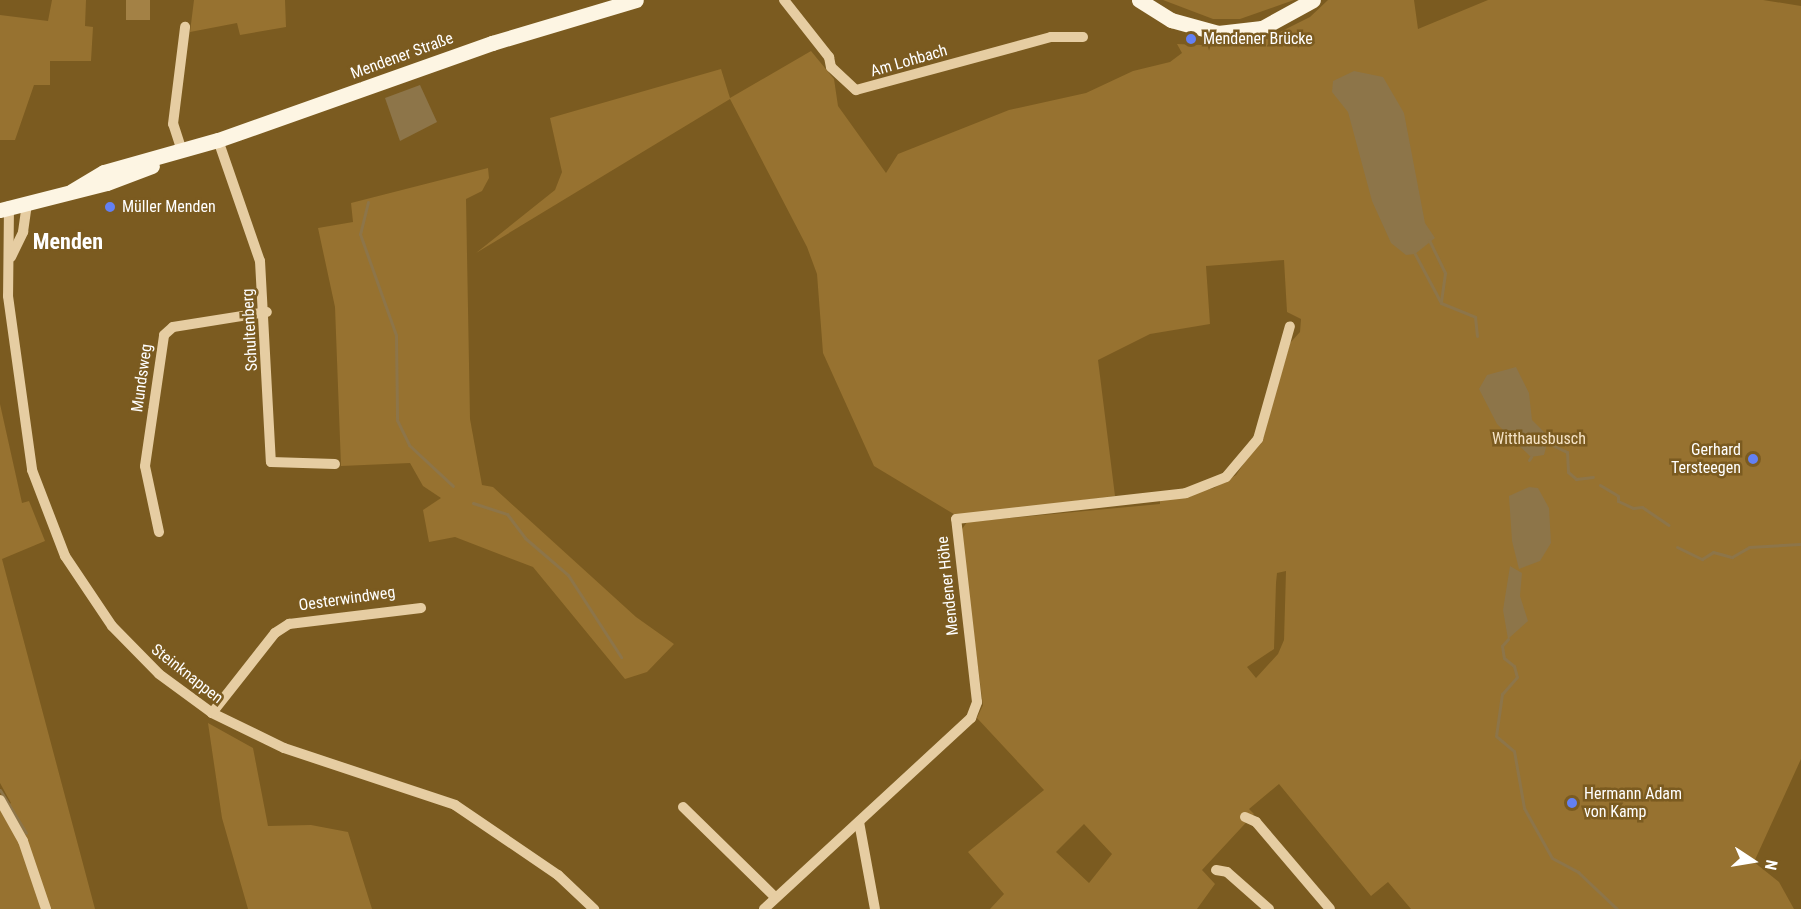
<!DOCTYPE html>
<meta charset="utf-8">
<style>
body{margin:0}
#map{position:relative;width:1801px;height:909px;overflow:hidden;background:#7b5b20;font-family:"Roboto Condensed",sans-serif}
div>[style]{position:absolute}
.green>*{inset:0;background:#977230}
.water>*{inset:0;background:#8d7549}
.stream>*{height:3px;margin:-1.5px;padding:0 1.5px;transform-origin:1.5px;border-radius:1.5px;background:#8d7549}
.building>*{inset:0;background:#a38145;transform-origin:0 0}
.minor>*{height:10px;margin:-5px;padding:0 5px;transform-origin:5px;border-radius:5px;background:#e6cda2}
.major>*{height:15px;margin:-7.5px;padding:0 7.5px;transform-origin:7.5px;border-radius:7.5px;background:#fdf5e3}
.dots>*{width:16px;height:16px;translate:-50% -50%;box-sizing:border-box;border:3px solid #7b5b20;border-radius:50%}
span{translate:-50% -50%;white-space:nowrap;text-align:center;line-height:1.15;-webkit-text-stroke:5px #7b5b20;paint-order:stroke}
.poi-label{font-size:16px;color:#fff}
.left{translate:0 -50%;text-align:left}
.right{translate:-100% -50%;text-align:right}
.street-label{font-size:16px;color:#fff}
.park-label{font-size:16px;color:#f5e3c6}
.district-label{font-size:22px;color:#fff;font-weight:700}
.north{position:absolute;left:1723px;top:831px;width:60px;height:60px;-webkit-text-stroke:4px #7b5b20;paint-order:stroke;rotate:102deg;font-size:16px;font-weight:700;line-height:24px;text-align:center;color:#fff}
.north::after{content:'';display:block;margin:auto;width:21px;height:27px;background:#fff;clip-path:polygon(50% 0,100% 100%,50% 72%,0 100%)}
</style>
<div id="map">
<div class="green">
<div style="clip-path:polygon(52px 0,86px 0,85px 26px,93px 27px,91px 61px,50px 61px,50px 85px,34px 85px,15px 140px,0 140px,0 15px,48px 21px)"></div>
<div style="clip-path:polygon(194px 0,285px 0,286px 27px,240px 35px,237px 23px,190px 32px)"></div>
<div style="clip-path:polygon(1163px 0,1294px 0,1240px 19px,1213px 19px)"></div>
<div style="clip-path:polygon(evenodd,1328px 0,1414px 0,1418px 29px,1488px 0,1763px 0,1801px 6px,1801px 759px,1754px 862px,1779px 882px,1794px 909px,1411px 909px,1388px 882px,1371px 896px,1279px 784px,1249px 809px,1254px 814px,1202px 870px,1215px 884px,1197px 909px,990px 909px,1004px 894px,968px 852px,1044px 790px,977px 718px,983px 705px,960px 532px,967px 522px,1160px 504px,1160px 500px,1214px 488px,1236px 475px,1264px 434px,1290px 343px,1300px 332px,1301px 319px,1287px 312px,1284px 260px,1206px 266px,1210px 324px,1150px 334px,1098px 360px,1115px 496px,957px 516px,874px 466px,823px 353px,817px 274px,807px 247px,730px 99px,476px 253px,555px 190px,562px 172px,550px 118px,721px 69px,730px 98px,811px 51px,834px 79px,838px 106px,886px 173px,898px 154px,1009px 110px,1086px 93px,1133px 71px,1170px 62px,1182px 53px,1177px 44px,1226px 46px,1270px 37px,1310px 17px,1328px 0,1286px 571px,1284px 640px,1278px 654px,1256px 678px,1247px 667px,1274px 649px,1276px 583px,1277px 573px,1286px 571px,1328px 0,1084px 824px,1112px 854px,1089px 883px,1056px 852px,1084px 824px)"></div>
<div style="clip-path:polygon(488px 168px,489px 178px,482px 191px,466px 199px,470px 419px,482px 485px,493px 487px,636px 617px,674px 644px,647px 672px,625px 679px,533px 567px,455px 537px,429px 542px,423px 510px,441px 498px,423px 486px,410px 463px,341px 466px,335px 307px,318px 228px,353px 222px,351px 203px)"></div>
<div style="clip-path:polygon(0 404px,22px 503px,29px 501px,45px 541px,2px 559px,95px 909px,0 909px,0 809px,11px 803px,0 783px)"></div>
<div style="clip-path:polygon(208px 723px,253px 748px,268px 826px,311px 825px,348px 832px,372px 909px,248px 909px,222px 818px)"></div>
</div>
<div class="water">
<div style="clip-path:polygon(1354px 71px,1383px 77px,1404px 113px,1425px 223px,1435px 238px,1415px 254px,1406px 255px,1391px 243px,1372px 201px,1348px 112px,1332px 92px,1333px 81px)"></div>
<div style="clip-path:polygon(420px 85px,437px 122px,400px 141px,385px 98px)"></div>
<div style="clip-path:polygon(1516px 367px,1529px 393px,1532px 420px,1549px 437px,1544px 455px,1531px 457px,1497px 424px,1479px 389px,1487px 375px)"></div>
<div style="clip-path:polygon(1529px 487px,1538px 488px,1549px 508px,1551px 543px,1540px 561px,1519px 569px,1512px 541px,1509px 496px)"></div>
<div style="clip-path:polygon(1510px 566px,1522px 573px,1520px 596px,1528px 621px,1508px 639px,1503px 610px)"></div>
</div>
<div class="stream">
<div style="left:368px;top:202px;width:33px;rotate:104deg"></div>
<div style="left:360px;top:234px;width:107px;rotate:70.4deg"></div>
<div style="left:396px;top:335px;width:85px;rotate:89.3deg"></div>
<div style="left:397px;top:420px;width:28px;rotate:64deg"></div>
<div style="left:409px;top:445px;width:60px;rotate:43deg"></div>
<div style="left:1429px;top:240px;width:37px;rotate:64deg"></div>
<div style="left:1445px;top:273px;width:30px;rotate:98deg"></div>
<div style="left:1415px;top:254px;width:55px;rotate:62deg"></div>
<div style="left:1441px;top:303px;width:37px;rotate:22deg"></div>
<div style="left:1475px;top:317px;width:19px;rotate:84deg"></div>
<div style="left:1550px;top:444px;width:19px;rotate:25deg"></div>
<div style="left:1567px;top:452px;width:20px;rotate:87deg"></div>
<div style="left:1568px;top:472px;width:11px;rotate:41deg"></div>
<div style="left:1576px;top:479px;width:17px;rotate:-7deg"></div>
<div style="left:1529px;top:460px;width:4px;rotate:-56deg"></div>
<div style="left:1600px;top:485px;width:21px;rotate:31deg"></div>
<div style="left:1618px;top:496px;width:5px;rotate:90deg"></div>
<div style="left:1618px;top:501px;width:17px;rotate:25deg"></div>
<div style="left:1633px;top:508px;width:9px;rotate:-6deg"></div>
<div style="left:1642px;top:507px;width:32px;rotate:34deg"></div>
<div style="left:473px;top:503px;width:36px;rotate:18deg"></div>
<div style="left:507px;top:514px;width:30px;rotate:53deg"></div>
<div style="left:525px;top:538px;width:57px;rotate:40.7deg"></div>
<div style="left:568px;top:575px;width:98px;rotate:57.1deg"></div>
<div style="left:1677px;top:547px;width:28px;rotate:26deg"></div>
<div style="left:1702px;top:559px;width:13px;rotate:-32deg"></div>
<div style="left:1713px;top:552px;width:20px;rotate:15deg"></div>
<div style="left:1732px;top:557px;width:20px;rotate:-30deg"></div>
<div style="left:1749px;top:547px;width:52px;rotate:-3.3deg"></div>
<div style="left:1508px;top:639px;width:9px;rotate:131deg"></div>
<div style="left:1502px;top:646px;width:12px;rotate:81deg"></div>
<div style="left:1504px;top:658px;width:13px;rotate:39deg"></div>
<div style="left:1514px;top:666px;width:11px;rotate:75deg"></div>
<div style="left:1517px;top:677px;width:23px;rotate:131deg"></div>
<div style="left:1502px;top:694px;width:42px;rotate:98.1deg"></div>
<div style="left:1496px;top:736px;width:23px;rotate:40deg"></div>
<div style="left:1514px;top:751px;width:58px;rotate:80deg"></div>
<div style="left:1524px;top:808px;width:57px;rotate:60.8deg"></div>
<div style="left:1552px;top:858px;width:30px;rotate:28deg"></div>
<div style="left:1578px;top:872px;width:54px;rotate:43.5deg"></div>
<div style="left:0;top:790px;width:50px;rotate:58.8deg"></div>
</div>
<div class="building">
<div style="left:126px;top:0;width:24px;height:20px"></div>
</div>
<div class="minor">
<div style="left:784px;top:0;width:73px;rotate:51.7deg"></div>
<div style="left:829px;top:57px;width:10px;rotate:79deg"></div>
<div style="left:831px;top:67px;width:34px;rotate:43deg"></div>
<div style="left:856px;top:90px;width:202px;rotate:-15.2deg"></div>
<div style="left:1051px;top:37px;width:32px"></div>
<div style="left:218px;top:140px;width:128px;rotate:70.9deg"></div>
<div style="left:260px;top:261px;width:201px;rotate:86.9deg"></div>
<div style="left:271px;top:462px;width:64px;rotate:1.8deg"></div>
<div style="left:182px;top:151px;width:28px;rotate:-108deg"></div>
<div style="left:173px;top:124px;width:98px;rotate:-82.9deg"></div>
<div style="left:9px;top:206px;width:90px;rotate:90.6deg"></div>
<div style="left:8px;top:296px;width:176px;rotate:82.1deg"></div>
<div style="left:32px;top:470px;width:92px;rotate:69deg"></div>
<div style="left:65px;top:556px;width:84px;rotate:56.1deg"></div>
<div style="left:112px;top:626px;width:67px;rotate:45.6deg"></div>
<div style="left:159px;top:674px;width:66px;rotate:36.3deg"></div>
<div style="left:212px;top:713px;width:80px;rotate:25.9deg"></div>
<div style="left:284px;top:748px;width:180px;rotate:18.4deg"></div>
<div style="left:455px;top:805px;width:125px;rotate:34.2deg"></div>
<div style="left:558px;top:875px;width:50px;rotate:43.4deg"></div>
<div style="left:11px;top:257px;width:28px;rotate:-64deg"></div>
<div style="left:23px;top:232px;width:28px;rotate:-82deg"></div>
<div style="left:159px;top:532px;width:67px;rotate:-102deg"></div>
<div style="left:145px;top:466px;width:132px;rotate:-81.7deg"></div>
<div style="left:164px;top:335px;width:12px;rotate:-42deg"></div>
<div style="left:173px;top:327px;width:95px;rotate:-9.1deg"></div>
<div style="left:212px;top:713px;width:102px;rotate:-51.8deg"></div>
<div style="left:275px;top:633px;width:17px;rotate:-33deg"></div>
<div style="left:289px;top:624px;width:133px;rotate:-6.9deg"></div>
<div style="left:0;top:800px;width:47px;rotate:60.7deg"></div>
<div style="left:23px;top:841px;width:72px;rotate:71.3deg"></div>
<div style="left:683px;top:807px;width:129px;rotate:44.4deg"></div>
<div style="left:1245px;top:817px;width:12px;rotate:24deg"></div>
<div style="left:1256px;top:822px;width:114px;rotate:49.6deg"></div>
<div style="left:859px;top:822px;width:88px;rotate:79.6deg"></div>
<div style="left:1216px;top:870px;width:11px;rotate:10deg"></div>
<div style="left:1227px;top:872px;width:56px;rotate:41.4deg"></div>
<div style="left:764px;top:909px;width:282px;rotate:-42.7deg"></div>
<div style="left:971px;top:718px;width:17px;rotate:-69deg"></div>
<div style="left:977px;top:702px;width:184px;rotate:-96.5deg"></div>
<div style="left:956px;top:519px;width:231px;rotate:-6.4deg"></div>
<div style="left:1186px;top:493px;width:43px;rotate:-21.8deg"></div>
<div style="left:1226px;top:477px;width:50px;rotate:-49.9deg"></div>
<div style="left:1258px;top:439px;width:117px;rotate:-74.2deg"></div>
</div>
<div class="major">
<div style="left:1139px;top:0;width:38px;rotate:32deg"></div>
<div style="left:1171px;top:20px;width:49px;rotate:15.5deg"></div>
<div style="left:1218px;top:33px;width:44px;rotate:-6.5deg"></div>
<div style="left:1262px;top:28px;width:58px;rotate:-28.8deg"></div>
<div style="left:72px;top:191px;width:37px;rotate:-31deg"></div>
<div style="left:104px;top:172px;width:118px;rotate:-15.7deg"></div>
<div style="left:218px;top:140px;width:291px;rotate:-19.5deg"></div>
<div style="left:492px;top:43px;width:150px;rotate:-16.6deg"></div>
<div style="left:0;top:210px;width:110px;rotate:-14.2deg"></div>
<div style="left:107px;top:183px;width:48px;rotate:-20.7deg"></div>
</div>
<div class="dots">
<div style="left:1191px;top:39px;background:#6380f3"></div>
<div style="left:110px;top:207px;background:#6380f3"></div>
<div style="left:1753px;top:459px;background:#6380f3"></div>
<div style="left:1572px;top:803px;background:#6380f3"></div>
</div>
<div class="poi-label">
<span class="left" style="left:1203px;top:39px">Mendener Brücke</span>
<span class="left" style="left:122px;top:207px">Müller Menden</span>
<span class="right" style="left:1741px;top:459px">Gerhard<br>Tersteegen</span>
<span class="left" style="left:1584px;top:803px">Hermann Adam<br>von Kamp</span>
</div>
<div class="street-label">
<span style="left:402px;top:56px;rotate:-20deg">Mendener Straße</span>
<span style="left:909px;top:61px;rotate:-16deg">Am Lohbach</span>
<span style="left:250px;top:330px;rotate:-93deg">Schultenberg</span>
<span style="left:142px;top:378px;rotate:-82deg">Mundsweg</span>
<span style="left:948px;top:586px;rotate:-96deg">Mendener Höhe</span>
<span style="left:347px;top:599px;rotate:-8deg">Oesterwindweg</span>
<span style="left:187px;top:674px;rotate:38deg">Steinknappen</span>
</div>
<div class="park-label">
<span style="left:1539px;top:439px">Witthausbusch</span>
</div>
<div class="district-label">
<span style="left:68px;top:242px">Menden</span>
</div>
<div class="north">N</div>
</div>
